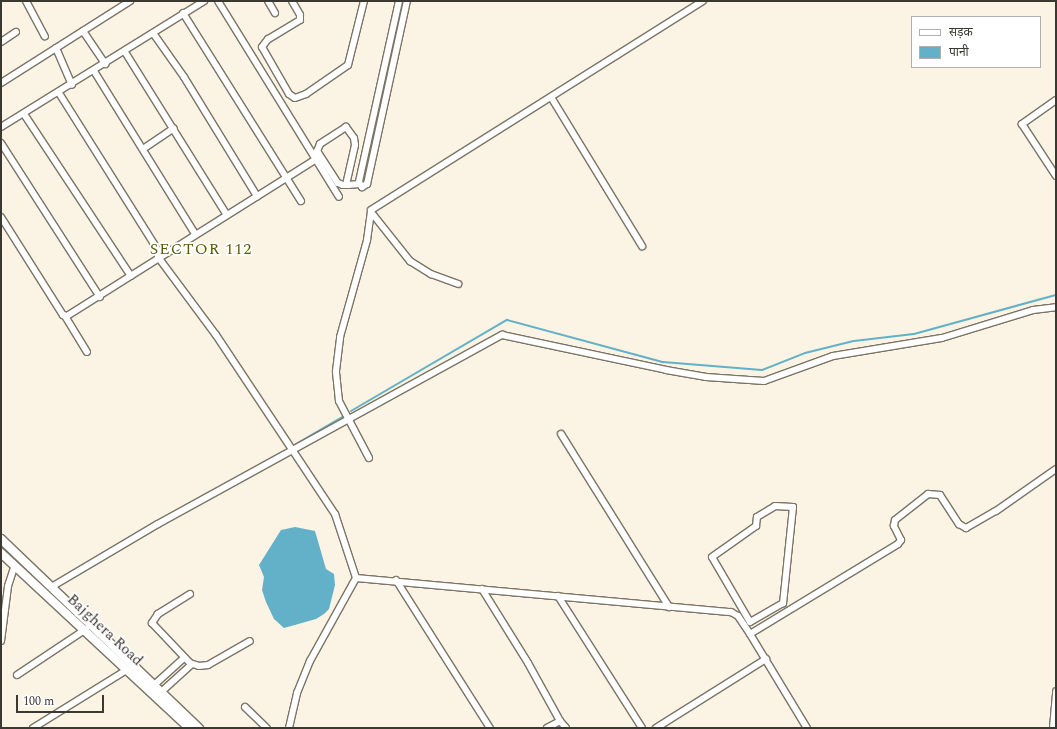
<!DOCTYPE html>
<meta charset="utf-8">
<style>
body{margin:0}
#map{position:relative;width:1057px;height:729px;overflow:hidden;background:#fbf3e3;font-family:Spectral,"Noto Sans Devanagari",serif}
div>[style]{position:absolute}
.water>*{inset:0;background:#62b1c8}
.stream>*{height:2px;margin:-1px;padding:0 1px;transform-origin:1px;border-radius:1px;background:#62b1c8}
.roads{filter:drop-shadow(1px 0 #7b7466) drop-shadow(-1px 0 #7b7466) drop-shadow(0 1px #7b7466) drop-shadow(0 -1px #7b7466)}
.minor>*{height:6px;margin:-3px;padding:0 3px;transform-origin:3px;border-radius:3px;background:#fff}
.secondary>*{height:8px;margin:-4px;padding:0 4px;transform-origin:4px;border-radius:4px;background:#fff}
span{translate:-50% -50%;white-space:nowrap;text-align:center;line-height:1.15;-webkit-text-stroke:3.5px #fff;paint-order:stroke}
.street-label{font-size:15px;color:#3b3832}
.neighbourhood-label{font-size:16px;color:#575d07;letter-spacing:1px}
.frame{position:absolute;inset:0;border:2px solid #3b3832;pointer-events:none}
.legend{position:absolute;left:911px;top:16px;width:130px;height:52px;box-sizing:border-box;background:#fff;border:1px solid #b1afad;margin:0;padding:5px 7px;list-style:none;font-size:12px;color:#3b3832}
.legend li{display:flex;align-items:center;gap:8px;height:20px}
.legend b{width:20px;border:1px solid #b1afad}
.scale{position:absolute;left:16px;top:695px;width:88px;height:18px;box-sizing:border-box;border:2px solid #3b3832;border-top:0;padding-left:5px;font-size:12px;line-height:14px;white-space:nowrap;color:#3b3832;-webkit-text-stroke:3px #fff;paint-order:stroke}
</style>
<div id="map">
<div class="water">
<div style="clip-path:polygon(295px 527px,315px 531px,326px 569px,334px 574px,335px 585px,329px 609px,324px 614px,316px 619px,284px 628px,274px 619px,266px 602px,262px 590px,264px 577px,259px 565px,281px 530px)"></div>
</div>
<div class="stream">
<div style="left:351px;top:411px;width:181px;rotate:-30.3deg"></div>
<div style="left:507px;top:320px;width:162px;rotate:15.1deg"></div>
<div style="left:663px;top:362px;width:99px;rotate:4.6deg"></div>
<div style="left:762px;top:370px;width:46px;rotate:-21.6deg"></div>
<div style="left:805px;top:353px;width:50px;rotate:-13.8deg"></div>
<div style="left:854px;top:341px;width:60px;rotate:-6.7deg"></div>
<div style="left:914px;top:334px;width:147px;rotate:-15.4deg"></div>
<div style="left:296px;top:444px;width:56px;rotate:-30.3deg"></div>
</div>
<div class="roads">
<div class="minor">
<div style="left:26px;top:1px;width:40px;rotate:62deg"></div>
<div style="left:218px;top:1px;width:230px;rotate:58.3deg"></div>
<div style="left:268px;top:1px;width:14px;rotate:60deg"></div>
<div style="left:292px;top:1px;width:16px;rotate:60deg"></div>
<div style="left:300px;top:15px;width:5px;rotate:90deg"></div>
<div style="left:300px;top:20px;width:37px;rotate:149deg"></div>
<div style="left:268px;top:39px;width:10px;rotate:127deg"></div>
<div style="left:262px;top:47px;width:54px;rotate:60.1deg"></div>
<div style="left:289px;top:94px;width:7px;rotate:34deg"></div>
<div style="left:295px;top:98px;width:12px;rotate:-20deg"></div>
<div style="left:306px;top:94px;width:51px;rotate:-34.6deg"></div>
<div style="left:348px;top:65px;width:66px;rotate:-76deg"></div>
<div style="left:399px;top:1px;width:185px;rotate:102.5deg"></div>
<div style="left:359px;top:182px;width:6px;rotate:59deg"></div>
<div style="left:362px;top:187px;width:6px;rotate:-31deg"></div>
<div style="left:367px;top:184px;width:187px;rotate:-77.7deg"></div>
<div style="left:183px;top:13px;width:222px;rotate:57.9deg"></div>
<div style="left:83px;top:31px;width:40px;rotate:56deg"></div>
<div style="left:153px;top:33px;width:54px;rotate:54.8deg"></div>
<div style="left:184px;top:77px;width:140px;rotate:58.5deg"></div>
<div style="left:1px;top:42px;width:18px;rotate:-34deg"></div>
<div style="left:56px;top:48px;width:40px;rotate:66.6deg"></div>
<div style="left:125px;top:52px;width:192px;rotate:58deg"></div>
<div style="left:94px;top:71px;width:192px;rotate:58.2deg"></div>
<div style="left:1px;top:83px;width:153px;rotate:-32.4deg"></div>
<div style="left:59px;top:93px;width:191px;rotate:57.8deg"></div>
<div style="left:551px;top:97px;width:175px;rotate:58.6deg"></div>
<div style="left:1056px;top:100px;width:42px;rotate:144.8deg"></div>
<div style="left:1022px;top:124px;width:62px;rotate:56.8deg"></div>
<div style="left:24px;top:114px;width:194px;rotate:56.6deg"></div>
<div style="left:1px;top:127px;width:239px;rotate:-31.8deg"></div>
<div style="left:1px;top:143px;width:183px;rotate:57.3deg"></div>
<div style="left:143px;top:149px;width:37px;rotate:-34deg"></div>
<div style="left:346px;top:185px;width:41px;rotate:-77.3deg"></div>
<div style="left:355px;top:145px;width:7px;rotate:-98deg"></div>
<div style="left:354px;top:138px;width:14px;rotate:-126deg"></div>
<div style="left:346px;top:127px;width:31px;rotate:147deg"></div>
<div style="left:320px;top:144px;width:8px;rotate:113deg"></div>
<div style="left:317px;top:151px;width:38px;rotate:57deg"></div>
<div style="left:338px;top:183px;width:5px;rotate:22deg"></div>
<div style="left:343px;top:185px;width:5px"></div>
<div style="left:348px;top:185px;width:11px;rotate:-5deg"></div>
<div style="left:371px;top:212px;width:63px;rotate:51.5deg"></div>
<div style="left:410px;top:261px;width:25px;rotate:32deg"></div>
<div style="left:431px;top:274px;width:29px;rotate:20deg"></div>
<div style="left:1px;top:217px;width:116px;rotate:57.7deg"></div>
<div style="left:63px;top:315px;width:4px;rotate:14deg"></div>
<div style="left:67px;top:316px;width:293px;rotate:-32.2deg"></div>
<div style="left:158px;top:257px;width:97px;rotate:53.4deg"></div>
<div style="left:216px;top:335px;width:215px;rotate:56.4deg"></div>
<div style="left:335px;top:514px;width:67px;rotate:71.8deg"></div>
<div style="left:65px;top:316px;width:42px;rotate:58.6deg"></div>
<div style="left:561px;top:434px;width:204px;rotate:58deg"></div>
<div style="left:369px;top:458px;width:64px;rotate:-117.8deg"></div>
<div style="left:339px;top:401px;width:30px;rotate:-96deg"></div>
<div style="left:336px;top:371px;width:34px;rotate:-83deg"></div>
<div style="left:340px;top:337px;width:101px;rotate:-74.4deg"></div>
<div style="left:367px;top:240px;width:30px;rotate:-82deg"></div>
<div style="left:371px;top:210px;width:392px;rotate:-32.2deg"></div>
<div style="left:775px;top:506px;width:18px;rotate:3deg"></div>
<div style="left:793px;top:507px;width:97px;rotate:95.9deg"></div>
<div style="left:783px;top:603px;width:38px;rotate:150deg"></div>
<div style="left:750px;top:622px;width:75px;rotate:-120.3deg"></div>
<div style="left:712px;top:557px;width:54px;rotate:-35.2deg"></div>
<div style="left:756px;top:526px;width:9px;rotate:-84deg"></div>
<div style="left:757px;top:517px;width:21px;rotate:-31deg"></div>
<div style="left:356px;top:578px;width:377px;rotate:5.2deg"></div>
<div style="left:731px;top:612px;width:8px;rotate:30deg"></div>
<div style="left:738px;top:616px;width:22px;rotate:56deg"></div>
<div style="left:750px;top:634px;width:110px;rotate:58.8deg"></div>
<div style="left:396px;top:580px;width:175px;rotate:57.6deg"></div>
<div style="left:53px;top:586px;width:122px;rotate:-30.6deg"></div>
<div style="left:158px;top:524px;width:393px;rotate:-28.8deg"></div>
<div style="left:502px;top:335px;width:168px;rotate:12deg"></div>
<div style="left:666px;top:370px;width:41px;rotate:9.9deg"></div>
<div style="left:706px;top:377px;width:58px;rotate:3.9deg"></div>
<div style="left:764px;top:381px;width:73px;rotate:-19.9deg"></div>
<div style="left:833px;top:356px;width:110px;rotate:-9.4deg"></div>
<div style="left:942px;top:338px;width:95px;rotate:-17.1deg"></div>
<div style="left:1033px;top:310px;width:23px;rotate:-7deg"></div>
<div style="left:482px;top:589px;width:87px;rotate:58.1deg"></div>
<div style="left:528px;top:663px;width:66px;rotate:61.1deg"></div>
<div style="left:190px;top:594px;width:38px;rotate:148deg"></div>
<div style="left:158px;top:614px;width:11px;rotate:124deg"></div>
<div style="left:152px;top:623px;width:55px;rotate:46.5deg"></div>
<div style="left:190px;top:663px;width:9px;rotate:18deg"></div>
<div style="left:199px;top:666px;width:9px;rotate:-6deg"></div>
<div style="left:208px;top:665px;width:48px;rotate:-29.7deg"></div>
<div style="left:558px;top:596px;width:156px;rotate:57.5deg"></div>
<div style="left:750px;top:634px;width:173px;rotate:-31.3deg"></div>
<div style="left:898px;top:544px;width:5px;rotate:-53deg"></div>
<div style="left:901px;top:540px;width:16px;rotate:-117deg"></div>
<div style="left:894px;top:526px;width:6px;rotate:-81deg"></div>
<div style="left:895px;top:520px;width:42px;rotate:-38.2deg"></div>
<div style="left:928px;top:494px;width:12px;rotate:5deg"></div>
<div style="left:940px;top:495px;width:35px;rotate:57deg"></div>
<div style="left:959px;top:524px;width:8px;rotate:30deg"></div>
<div style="left:966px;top:528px;width:34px;rotate:-30deg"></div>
<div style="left:996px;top:511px;width:73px;rotate:-35deg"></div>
<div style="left:1px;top:641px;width:55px;rotate:-82.7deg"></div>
<div style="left:8px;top:586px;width:22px;rotate:-72deg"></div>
<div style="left:17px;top:675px;width:83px;rotate:-33.7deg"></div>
<div style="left:153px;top:686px;width:42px;rotate:-42.1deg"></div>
<div style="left:160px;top:693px;width:43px;rotate:-42.2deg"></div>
<div style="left:245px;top:707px;width:30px;rotate:44deg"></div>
<div style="left:33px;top:728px;width:112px;rotate:-31.8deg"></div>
<div style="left:289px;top:728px;width:36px;rotate:-77deg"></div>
<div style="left:297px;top:693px;width:35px;rotate:-68deg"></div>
<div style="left:310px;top:661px;width:95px;rotate:-61deg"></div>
<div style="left:547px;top:728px;width:15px;rotate:-28deg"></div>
<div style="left:560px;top:721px;width:9px;rotate:49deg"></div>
<div style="left:656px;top:728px;width:130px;rotate:-32.1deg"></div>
<div style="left:1053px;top:728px;width:37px;rotate:-85deg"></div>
</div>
<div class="secondary">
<div style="left:1px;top:539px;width:274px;rotate:43.7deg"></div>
<div style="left:1px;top:553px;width:257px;rotate:42.9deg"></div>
</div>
</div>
<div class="street-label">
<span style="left:105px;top:630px;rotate:43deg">Bajghera Road</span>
</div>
<div class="neighbourhood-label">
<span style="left:201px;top:249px">SECTOR 112</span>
</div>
<div class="frame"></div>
<ul class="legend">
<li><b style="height:5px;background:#fff"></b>सड़क</li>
<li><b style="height:11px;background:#62b1c8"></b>पानी</li>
</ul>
<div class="scale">100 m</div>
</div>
